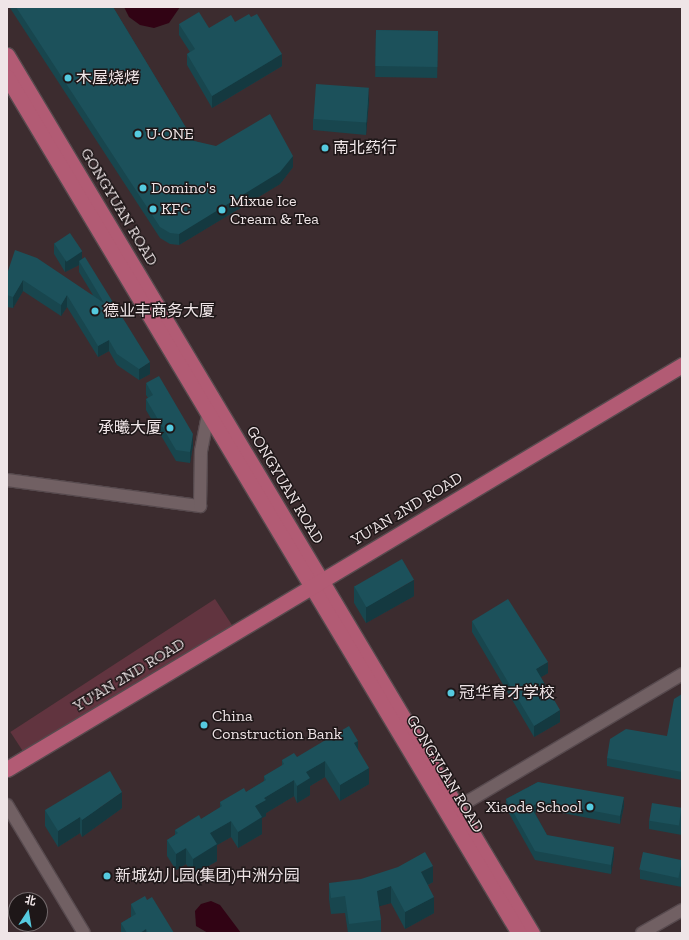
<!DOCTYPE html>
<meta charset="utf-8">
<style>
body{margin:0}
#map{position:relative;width:689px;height:940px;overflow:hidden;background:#3c2c2f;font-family:"Zilla Slab","Noto Sans SC",serif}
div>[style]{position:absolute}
.green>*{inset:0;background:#61343f;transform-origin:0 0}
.water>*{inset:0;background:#310314}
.roads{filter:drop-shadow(1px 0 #574a4e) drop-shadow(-1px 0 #574a4e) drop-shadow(0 1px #574a4e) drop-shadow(0 -1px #574a4e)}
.minor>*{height:12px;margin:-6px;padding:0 6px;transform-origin:6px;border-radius:6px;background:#716063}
.major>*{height:15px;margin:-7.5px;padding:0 7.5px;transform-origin:7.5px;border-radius:7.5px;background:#b25b74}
.wall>*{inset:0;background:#18464e;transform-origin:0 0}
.shaded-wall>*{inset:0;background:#143940}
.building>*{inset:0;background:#1c515b;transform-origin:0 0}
.dots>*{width:11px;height:11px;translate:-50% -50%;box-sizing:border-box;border:2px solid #1e1718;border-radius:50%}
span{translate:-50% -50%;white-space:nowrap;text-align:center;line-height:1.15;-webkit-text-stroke:3px #1e1718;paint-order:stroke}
.poi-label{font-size:16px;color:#efe5e7}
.left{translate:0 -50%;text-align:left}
.right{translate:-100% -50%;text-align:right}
.street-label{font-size:16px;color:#efe5e7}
.frame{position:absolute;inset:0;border:8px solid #efe5e7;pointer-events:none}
.north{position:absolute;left:8px;top:892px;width:40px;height:40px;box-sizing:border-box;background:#1e1718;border:1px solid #72696b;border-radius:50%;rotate:12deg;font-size:11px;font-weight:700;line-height:16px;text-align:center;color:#efe5e7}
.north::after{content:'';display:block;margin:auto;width:14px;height:18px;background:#55cadf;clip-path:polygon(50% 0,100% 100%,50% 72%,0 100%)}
</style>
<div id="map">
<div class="green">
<div style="left:215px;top:599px;width:35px;height:244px;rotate:57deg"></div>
</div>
<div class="water">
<div style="clip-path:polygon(124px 7px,180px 7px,169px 23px,154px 28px,140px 25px,129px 17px)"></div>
<div style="clip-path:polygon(211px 901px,220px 905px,241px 933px,208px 933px,196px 926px,195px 911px,201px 904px)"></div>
</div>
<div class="roads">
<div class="minor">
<div style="left:7px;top:480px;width:195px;rotate:7.7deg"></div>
<div style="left:200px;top:506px;width:55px;rotate:-89deg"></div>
<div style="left:201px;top:451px;width:38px;rotate:-79deg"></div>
<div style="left:7px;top:805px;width:149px;rotate:59deg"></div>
<div style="left:450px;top:812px;width:270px;rotate:-30.7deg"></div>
<div style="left:642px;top:933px;width:46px;rotate:-29.9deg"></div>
</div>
<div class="major">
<div style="left:7px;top:55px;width:1023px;rotate:59.12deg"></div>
<div style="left:7px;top:77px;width:997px;rotate:59.12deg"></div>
<div style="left:7px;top:769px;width:787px;rotate:-30.9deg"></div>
</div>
</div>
<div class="wall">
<div style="clip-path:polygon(10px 7px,113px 7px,194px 141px,293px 167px,280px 184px,179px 245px,170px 244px,160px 238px,10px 8px)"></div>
<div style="clip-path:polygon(235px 22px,282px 66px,212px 108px,187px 65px,187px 54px,190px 52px,179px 35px,179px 24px,209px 28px)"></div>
<div style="left:376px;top:30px;width:62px;height:47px;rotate:1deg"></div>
<div style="clip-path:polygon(369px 100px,366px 135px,313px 130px,313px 119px)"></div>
<div style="clip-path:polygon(54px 243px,82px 259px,150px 374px,139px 380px,117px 365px,109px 351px,98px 357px,67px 307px,61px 316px,23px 291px,13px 308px,7px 307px,7px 274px,93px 295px,79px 272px,79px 265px,65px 272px,54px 254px)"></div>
<div style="clip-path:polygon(146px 383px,193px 445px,190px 463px,176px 461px,146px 410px,146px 399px,148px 398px,146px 395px)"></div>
<div style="clip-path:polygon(354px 586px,414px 596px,366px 623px,354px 603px)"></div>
<div style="clip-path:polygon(472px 621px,548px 673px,541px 677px,560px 722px,534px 737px,472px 632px)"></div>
<div style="clip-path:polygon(682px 694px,682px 780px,607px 766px,607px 758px,667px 736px)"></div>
<div style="clip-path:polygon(358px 750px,369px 784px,340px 801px,325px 777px,310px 786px,310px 795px,297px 803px,294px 796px,266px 813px,266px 816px,262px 818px,262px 834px,238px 848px,231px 837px,217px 845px,217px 861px,193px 875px,186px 864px,176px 870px,167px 856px,167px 840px,175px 835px,175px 830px,201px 819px,220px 808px,220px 802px,246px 792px,264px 781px,264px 776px,282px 766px,282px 760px,297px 757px)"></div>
<div style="clip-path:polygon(538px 782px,624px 806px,620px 824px,541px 809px,535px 813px,547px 835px,614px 856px,611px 874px,535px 860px,506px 808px,506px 799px)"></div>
<div style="clip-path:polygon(122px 808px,82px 837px,80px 833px,58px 847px,45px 826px,45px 810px)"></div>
<div style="clip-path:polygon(682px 808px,682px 835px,649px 829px,649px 821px)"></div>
<div style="clip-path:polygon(682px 860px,682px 887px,640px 879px,640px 870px)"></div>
<div style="clip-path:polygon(433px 882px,428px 885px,434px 913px,405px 929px,391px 903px,379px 906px,381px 920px,381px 933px,348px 933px,345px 913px,331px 914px,329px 899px,329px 883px)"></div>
<div style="clip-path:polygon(147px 900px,174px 933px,121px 933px,121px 923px,131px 917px,131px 904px)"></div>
</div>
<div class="shaded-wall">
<div style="clip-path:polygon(282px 54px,282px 66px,212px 108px,212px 96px)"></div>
<div style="clip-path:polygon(369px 88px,369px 100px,366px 135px,366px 124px)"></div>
<div style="clip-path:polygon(293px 156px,293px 167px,280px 184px,179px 245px,179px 234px)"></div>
<div style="clip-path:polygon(82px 251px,82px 263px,79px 261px,79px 265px,65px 272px,65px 261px)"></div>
<div style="clip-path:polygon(23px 280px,23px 291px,13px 308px,13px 297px)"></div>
<div style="clip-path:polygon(67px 295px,67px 307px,61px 316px,61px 305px)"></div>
<div style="clip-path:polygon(109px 340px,109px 351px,98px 357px,98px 346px)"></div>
<div style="clip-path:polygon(150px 362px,150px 374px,139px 380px,139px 369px)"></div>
<div style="clip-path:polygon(193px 434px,193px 445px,190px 463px,190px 452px)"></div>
<div style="clip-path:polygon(414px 580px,414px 596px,366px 623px,366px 607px)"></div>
<div style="clip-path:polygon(548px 662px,548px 673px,536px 680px,536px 669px)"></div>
<div style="clip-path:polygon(560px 710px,560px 722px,534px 737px,534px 726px)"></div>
<div style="clip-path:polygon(358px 741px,358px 757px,354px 743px)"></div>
<div style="clip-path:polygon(325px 761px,325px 777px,310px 786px,310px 795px,297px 803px,297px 786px,306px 772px)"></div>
<div style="clip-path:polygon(369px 768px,369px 784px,340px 801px,340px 785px)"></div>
<div style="clip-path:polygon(294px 780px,294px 796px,266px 813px,266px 816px,262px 818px,262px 834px,238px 848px,238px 832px,255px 806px,264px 798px)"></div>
<div style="clip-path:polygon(122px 792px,122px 808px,82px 837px,82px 820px)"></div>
<div style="clip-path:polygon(624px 797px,624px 806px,620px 824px,620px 816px)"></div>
<div style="clip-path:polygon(541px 801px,541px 809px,531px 815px,531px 807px)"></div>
<div style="clip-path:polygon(80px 817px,80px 833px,58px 847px,58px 831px)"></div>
<div style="clip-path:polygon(231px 821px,231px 837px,217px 845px,217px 861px,193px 875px,193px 859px,210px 833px)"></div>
<div style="clip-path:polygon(614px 847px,614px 856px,611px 874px,611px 865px)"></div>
<div style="clip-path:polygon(186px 848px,186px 864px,176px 870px,176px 854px)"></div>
<div style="clip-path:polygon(433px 866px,433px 882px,421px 888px,421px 872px)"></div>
<div style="clip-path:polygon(391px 886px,391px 903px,377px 907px,377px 891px)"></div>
<div style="clip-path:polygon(434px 897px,434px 913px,405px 929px,405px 912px)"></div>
<div style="clip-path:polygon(146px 929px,146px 933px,140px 933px)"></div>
</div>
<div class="building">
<div style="clip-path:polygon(16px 7px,113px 7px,194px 141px,216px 146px,270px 114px,293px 156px,280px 172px,179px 234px,170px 233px,160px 227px)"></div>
<div style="clip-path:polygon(199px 12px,209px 28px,231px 15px,235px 22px,249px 14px,251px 17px,257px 14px,282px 54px,212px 96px,187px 54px,195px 49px,179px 24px)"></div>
<div style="left:376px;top:30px;width:62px;height:36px;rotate:1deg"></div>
<div style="left:316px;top:84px;width:53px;height:35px;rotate:4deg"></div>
<div style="left:70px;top:233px;width:22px;height:19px;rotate:56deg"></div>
<div style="clip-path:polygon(15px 250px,37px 258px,104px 303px,79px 261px,85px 257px,150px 362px,139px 369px,117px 354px,109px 340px,98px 346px,67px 295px,61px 305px,23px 280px,13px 297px,7px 295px,7px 274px)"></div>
<div style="clip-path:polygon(159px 376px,193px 434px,190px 452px,176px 450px,146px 399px,153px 395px,146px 383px)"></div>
<div style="left:402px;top:559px;width:24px;height:55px;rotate:60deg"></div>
<div style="clip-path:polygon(508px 599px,548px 662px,536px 669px,560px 710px,534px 726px,472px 621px)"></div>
<div style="clip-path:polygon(682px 694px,682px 772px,607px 758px,610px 739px,626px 729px,667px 736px,674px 699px)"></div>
<div style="clip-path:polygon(349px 726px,358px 741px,354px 743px,369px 768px,340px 785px,325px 761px,306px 772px,310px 778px,297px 786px,294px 780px,264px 798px,266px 800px,255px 806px,262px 817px,238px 832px,231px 821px,210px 833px,217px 844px,193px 859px,186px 848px,176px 854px,167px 840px,178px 833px,175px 830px,199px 815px,201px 819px,222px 806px,220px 802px,244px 788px,246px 792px,266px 780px,264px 776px,284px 764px,282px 760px,294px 753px,297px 757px)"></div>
<div style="clip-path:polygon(110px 771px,122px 792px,82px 820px,80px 817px,58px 831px,45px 810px)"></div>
<div style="clip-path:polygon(538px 782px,624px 797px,620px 816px,541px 801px,531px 807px,547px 835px,614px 847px,611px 865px,535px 851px,506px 799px)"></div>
<div style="left:652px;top:803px;width:30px;height:18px;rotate:9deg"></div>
<div style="clip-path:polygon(425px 852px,433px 866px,421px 872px,434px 897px,405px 912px,391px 886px,377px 891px,381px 920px,349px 924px,345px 896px,331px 898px,329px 883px,361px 879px,398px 867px)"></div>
<div style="left:643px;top:852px;width:40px;height:18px;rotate:12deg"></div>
<div style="clip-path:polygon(145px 896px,147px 900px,152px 897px,174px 933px,148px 933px,146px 929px,140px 933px,127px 933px,121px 923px,136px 914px,131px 904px)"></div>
</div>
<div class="dots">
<div style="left:68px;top:78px;background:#55cadf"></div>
<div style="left:138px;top:134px;background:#55cadf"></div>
<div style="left:325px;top:148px;background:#55cadf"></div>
<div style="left:143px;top:188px;background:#55cadf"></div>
<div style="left:153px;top:209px;background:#55cadf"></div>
<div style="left:222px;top:210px;background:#55cadf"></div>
<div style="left:95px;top:311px;background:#55cadf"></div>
<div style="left:170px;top:428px;background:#55cadf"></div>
<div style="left:451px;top:693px;background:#55cadf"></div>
<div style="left:204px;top:725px;background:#55cadf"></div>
<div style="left:590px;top:807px;background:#55cadf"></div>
<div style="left:107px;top:876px;background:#55cadf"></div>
</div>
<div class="poi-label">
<span class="left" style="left:76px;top:78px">木屋烧烤</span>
<span class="left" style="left:146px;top:134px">U·ONE</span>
<span class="left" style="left:333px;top:148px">南北药行</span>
<span class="left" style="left:151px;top:188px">Domino's</span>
<span class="left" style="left:230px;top:210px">Mixue Ice<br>Cream &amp; Tea</span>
<span class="left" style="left:161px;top:209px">KFC</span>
<span class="left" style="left:103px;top:311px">德业丰商务大厦</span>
<span class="right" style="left:162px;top:428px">承曦大厦</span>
<span class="left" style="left:459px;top:693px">冠华育才学校</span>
<span class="left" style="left:212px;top:725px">China<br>Construction Bank</span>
<span class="right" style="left:582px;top:807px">Xiaode School</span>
<span class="left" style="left:115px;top:876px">新城幼儿园(集团)中洲分园</span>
</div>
<div class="street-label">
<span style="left:119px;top:207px;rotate:59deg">GONGYUAN ROAD</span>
<span style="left:285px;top:485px;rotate:59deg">GONGYUAN ROAD</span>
<span style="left:407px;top:509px;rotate:-31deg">YU'AN 2ND ROAD</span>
<span style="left:129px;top:675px;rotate:-31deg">YU'AN 2ND ROAD</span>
<span style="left:445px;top:774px;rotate:59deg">GONGYUAN ROAD</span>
</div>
<div class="frame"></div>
<div class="north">北</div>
</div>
